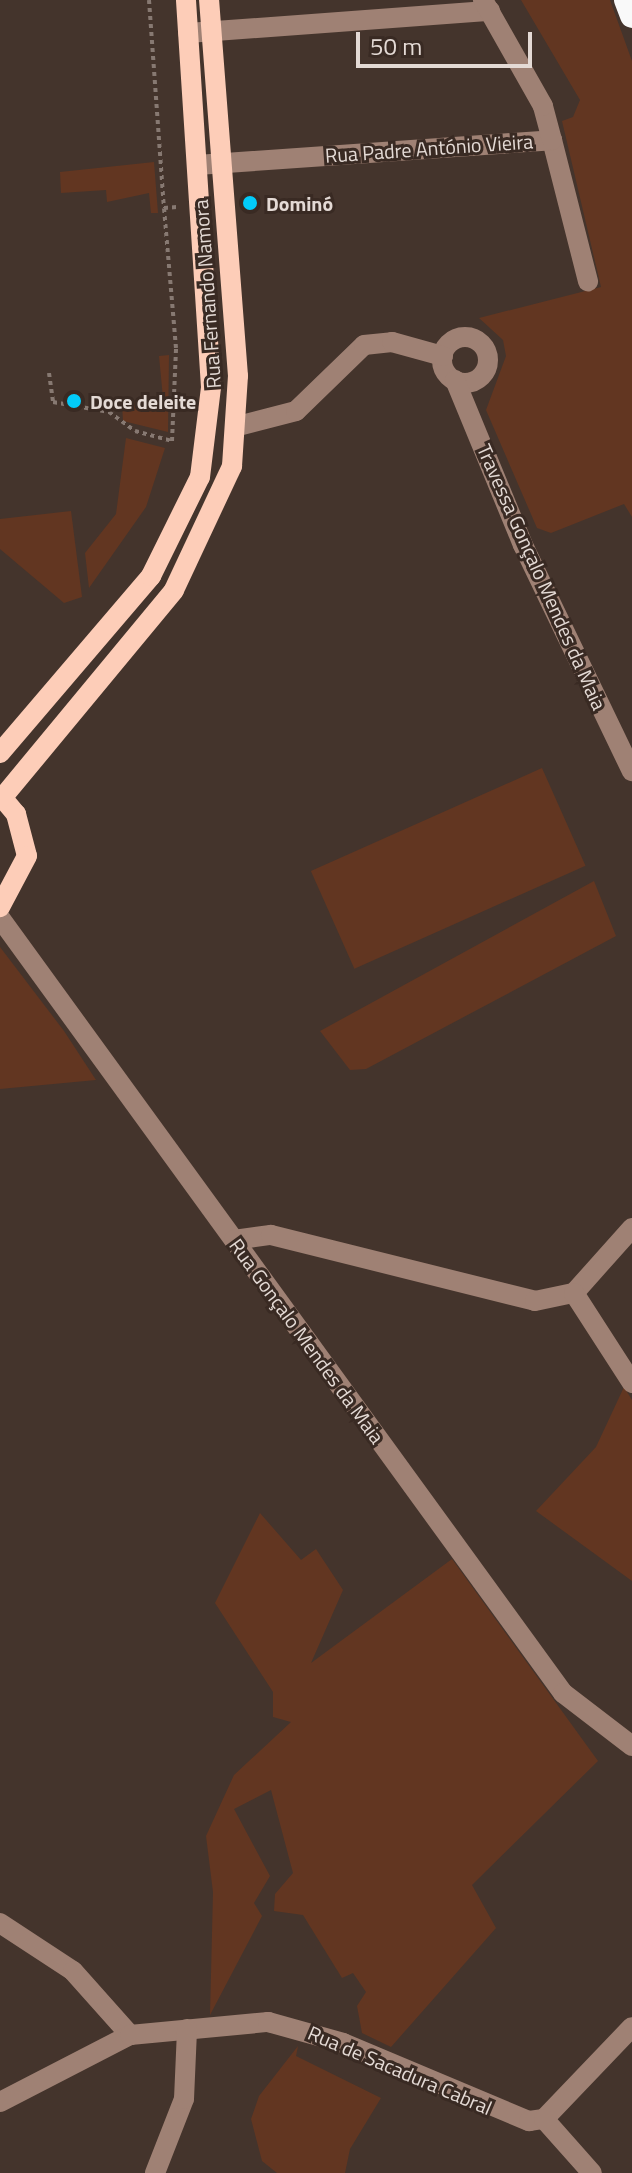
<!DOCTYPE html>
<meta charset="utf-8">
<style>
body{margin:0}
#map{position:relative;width:632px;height:2173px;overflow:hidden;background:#44342c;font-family:"Titillium Web",sans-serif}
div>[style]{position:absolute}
.green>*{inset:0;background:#623621;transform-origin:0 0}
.path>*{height:4px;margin-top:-2px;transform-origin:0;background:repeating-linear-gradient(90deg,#877972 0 4px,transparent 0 8px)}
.minor>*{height:20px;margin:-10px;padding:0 10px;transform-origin:10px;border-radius:10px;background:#9f8174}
.minor>.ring{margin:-10px;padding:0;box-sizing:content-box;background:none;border:20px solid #9f8174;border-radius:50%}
.major>*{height:20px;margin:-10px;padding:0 10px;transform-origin:10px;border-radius:10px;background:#fdcdb8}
.highway>*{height:24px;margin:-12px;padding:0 12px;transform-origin:12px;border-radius:12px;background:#f9f9f9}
.dots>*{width:22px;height:22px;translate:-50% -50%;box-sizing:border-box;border:4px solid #392a23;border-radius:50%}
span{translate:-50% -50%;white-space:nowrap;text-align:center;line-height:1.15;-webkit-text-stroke:6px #392a23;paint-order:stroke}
.street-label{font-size:20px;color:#e4dad5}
.poi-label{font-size:20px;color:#e4dad5;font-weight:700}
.left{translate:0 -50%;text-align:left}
.scale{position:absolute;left:356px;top:32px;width:176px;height:36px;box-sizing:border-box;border:4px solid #e4dad5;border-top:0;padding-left:10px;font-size:24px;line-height:28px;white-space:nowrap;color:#e4dad5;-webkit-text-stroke:6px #392a23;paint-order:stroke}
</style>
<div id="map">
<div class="green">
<div style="clip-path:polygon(521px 0,610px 0,632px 61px,632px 517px,624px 504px,551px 533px,537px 528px,486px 410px,506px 356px,503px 340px,479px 318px,601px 287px,562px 121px,573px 117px,580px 100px)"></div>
<div style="clip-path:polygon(154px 162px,158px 213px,151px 213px,149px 193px,107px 202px,106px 190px,61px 193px,60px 172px)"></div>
<div style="clip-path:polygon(169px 355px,168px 432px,123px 421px,122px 404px,163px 398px,159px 356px)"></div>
<div style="clip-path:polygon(126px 438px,165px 448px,146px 507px,89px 588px,85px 553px,116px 514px)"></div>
<div style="clip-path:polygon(71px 511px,82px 597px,64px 603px,0 549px,0 519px)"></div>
<div style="left:542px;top:768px;width:107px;height:253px;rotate:66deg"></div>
<div style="clip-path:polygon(594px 881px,616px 936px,366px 1069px,350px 1070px,320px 1031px)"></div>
<div style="clip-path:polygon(0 947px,64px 1031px,96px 1080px,0 1089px)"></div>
<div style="clip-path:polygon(624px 1387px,632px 1400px,632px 1581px,536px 1511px,596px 1447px)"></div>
<div style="clip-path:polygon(260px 1513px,301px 1560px,316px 1549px,343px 1590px,311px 1663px,452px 1559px,598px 1761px,472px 1885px,496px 1928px,391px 2047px,362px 2033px,357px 2006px,366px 1992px,353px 1973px,342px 1978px,303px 1915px,274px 1911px,275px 1894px,293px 1873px,271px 1790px,234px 1809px,270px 1876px,254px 1903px,262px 1916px,210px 2015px,213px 1892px,206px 1836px,234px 1775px,291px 1722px,273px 1717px,273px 1692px,215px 1603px)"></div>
<div style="clip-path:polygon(298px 2046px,296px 2056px,381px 2098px,350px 2149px,345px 2173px,277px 2173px,262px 2161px,251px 2119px,259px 2096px)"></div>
</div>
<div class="path">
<div style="left:149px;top:0;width:209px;rotate:85.9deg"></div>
<div style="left:164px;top:208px;width:13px;rotate:-4deg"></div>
<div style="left:49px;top:373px;width:29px;rotate:82deg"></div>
<div style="left:53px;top:402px;width:57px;rotate:10.1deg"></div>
<div style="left:109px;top:412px;width:32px;rotate:36deg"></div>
<div style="left:135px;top:431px;width:38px;rotate:15deg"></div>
<div style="left:172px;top:441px;width:93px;rotate:-87.5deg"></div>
<div style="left:176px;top:348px;width:141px;rotate:-94.9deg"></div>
</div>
<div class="minor">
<div style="left:188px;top:33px;width:303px;rotate:-4.2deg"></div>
<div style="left:552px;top:140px;width:146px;rotate:75.7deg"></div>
<div style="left:197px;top:165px;width:356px;rotate:-4deg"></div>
<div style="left:552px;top:140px;width:35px;rotate:-105deg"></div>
<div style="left:543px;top:106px;width:122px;rotate:-119.5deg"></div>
<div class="ring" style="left:442px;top:337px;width:26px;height:26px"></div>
<div style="left:455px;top:380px;width:178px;rotate:67.6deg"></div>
<div style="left:523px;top:545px;width:251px;rotate:64.3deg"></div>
<div style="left:238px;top:426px;width:60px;rotate:-14.5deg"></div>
<div style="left:296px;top:411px;width:95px;rotate:-44.1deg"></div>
<div style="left:364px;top:345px;width:28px;rotate:-6deg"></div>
<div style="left:392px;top:342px;width:53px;rotate:15.4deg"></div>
<div style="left:0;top:918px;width:958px;rotate:54deg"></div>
<div style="left:563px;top:1693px;width:87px;rotate:37.5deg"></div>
<div style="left:234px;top:1240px;width:37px;rotate:-8deg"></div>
<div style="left:271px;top:1235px;width:272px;rotate:14deg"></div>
<div style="left:535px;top:1301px;width:40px;rotate:-12deg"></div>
<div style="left:574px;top:1293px;width:87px;rotate:-48.3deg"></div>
<div style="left:574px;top:1293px;width:107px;rotate:57.2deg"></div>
<div style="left:0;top:1923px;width:87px;rotate:33.3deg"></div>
<div style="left:73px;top:1971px;width:86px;rotate:48.3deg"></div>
<div style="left:0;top:2102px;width:146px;rotate:-27.3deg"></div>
<div style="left:130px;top:2035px;width:139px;rotate:-5.4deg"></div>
<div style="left:268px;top:2022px;width:78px;rotate:15.6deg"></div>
<div style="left:343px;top:2043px;width:202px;rotate:22.8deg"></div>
<div style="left:529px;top:2121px;width:15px;rotate:-8deg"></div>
<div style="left:544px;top:2119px;width:127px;rotate:-46.3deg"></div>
<div style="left:544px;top:2119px;width:72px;rotate:48.4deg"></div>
<div style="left:155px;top:2173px;width:79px;rotate:-68.6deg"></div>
<div style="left:184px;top:2099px;width:70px;rotate:-87.5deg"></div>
</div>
<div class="major">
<div style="left:0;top:753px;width:233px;rotate:-49.5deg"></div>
<div style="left:151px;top:576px;width:110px;rotate:-63.7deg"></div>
<div style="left:200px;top:477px;width:91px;rotate:-83deg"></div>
<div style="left:211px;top:387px;width:388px;rotate:-93.7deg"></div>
<div style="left:0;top:795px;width:25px;rotate:50deg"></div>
<div style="left:16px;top:814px;width:43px;rotate:75.3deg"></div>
<div style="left:27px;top:856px;width:58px;rotate:117.9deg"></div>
<div style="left:3px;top:797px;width:268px;rotate:-50.4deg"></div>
<div style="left:174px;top:590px;width:137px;rotate:-64.9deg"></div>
<div style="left:232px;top:466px;width:90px;rotate:-86.2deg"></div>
<div style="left:238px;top:376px;width:377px;rotate:-94.4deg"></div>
</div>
<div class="highway">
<div style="left:626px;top:0;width:17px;rotate:69deg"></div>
</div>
<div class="dots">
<div style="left:250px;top:203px;background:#02cbf9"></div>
<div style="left:74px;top:401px;background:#02cbf9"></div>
</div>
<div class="street-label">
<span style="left:429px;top:148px;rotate:-4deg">Rua Padre António Vieira</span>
<span style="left:207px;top:294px;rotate:-94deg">Rua Fernando Namora</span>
<span style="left:542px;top:577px;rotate:66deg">Travessa Gonçalo Mendes da Maia</span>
<span style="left:307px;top:1341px;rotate:54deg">Rua Gonçalo Mendes da Maia</span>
<span style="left:400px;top:2070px;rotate:23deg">Rua de Sacadura Cabral</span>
</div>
<div class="poi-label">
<span class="left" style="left:266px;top:203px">Dominó</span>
<span class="left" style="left:90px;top:401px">Doce deleite</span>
</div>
<div class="scale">50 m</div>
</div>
